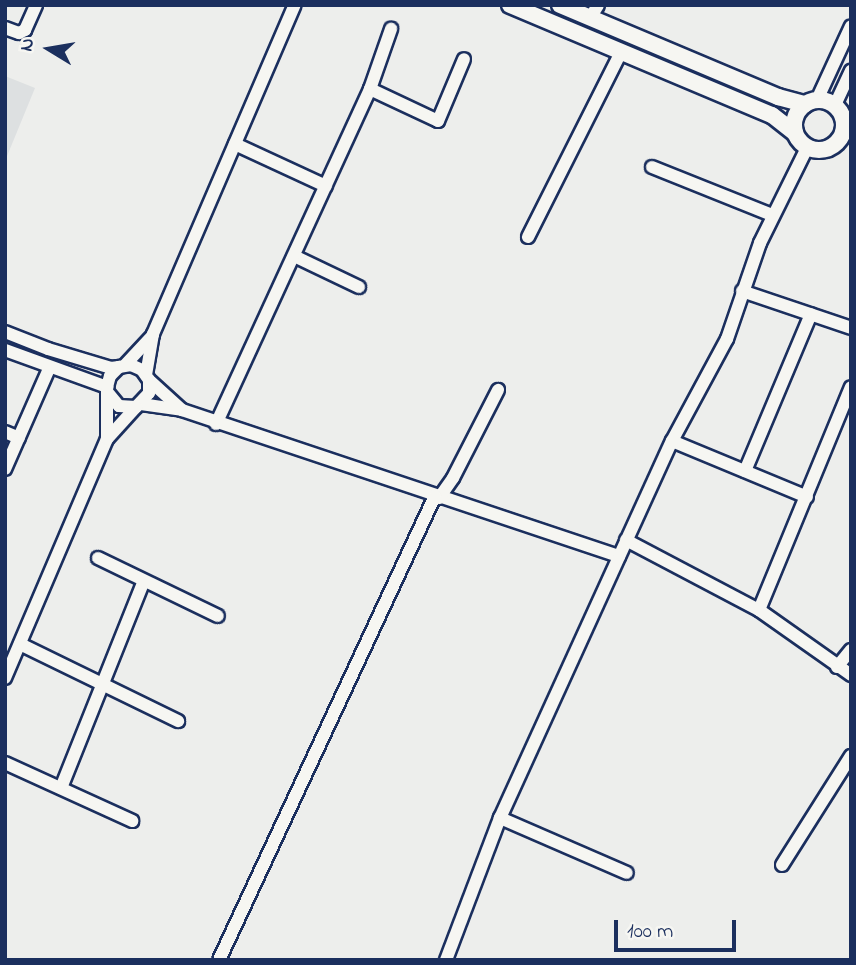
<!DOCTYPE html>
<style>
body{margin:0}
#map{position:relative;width:856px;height:965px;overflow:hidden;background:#edeeec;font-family:"Indie Flower",sans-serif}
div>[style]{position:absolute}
.built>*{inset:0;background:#dde0e1}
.roads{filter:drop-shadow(2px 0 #1b2f5e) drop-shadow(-2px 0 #1b2f5e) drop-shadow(0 2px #1b2f5e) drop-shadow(0 -2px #1b2f5e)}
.minor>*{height:12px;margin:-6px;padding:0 6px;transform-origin:6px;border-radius:6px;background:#f6f6f2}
.major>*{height:16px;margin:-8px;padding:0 8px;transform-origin:8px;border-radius:8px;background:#f6f6f2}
.major>.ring{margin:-8px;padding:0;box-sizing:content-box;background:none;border:16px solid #f6f6f2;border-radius:50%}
span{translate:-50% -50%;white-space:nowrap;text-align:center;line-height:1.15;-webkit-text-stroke:5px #f6f6f2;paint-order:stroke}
.frame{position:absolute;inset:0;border:7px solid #1b2f5e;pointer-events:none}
.north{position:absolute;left:14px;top:14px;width:70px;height:70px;-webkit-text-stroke:5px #f6f6f2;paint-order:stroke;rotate:281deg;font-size:19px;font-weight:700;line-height:28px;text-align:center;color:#1b2f5e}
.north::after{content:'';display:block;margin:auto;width:24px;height:32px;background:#1b2f5e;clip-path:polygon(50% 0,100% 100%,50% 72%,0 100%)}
.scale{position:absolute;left:614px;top:920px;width:122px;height:32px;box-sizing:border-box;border:4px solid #1b2f5e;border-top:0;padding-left:9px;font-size:21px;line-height:24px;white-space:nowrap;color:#1b2f5e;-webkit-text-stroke:5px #f6f6f2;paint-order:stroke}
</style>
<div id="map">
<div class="built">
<div style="clip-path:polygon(5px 76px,35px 88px,5px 161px)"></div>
</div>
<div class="roads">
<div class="minor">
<div style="left:590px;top:18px;width:15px;rotate:-58deg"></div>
<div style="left:5px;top:28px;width:15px;rotate:20deg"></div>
<div style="left:19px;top:33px;width:7px;rotate:-27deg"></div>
<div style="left:25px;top:30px;width:27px;rotate:-66deg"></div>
<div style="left:370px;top:89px;width:64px;rotate:-70.7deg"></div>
<div style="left:817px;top:100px;width:81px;rotate:-65.3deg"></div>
<div style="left:835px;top:105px;width:38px;rotate:-65deg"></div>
<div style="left:235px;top:144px;width:100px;rotate:24.8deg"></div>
<div style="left:652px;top:167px;width:129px;rotate:21.8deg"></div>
<div style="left:528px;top:237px;width:207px;rotate:-63.3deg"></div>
<div style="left:294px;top:256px;width:72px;rotate:25.5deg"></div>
<div style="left:742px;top:291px;width:115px;rotate:18.7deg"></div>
<div style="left:5px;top:332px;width:46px;rotate:21.6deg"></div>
<div style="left:48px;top:349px;width:66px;rotate:16.8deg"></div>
<div style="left:111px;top:368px;width:8px;rotate:-7deg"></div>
<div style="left:5px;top:350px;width:109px;rotate:19.9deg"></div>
<div style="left:125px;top:365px;width:41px;rotate:-47deg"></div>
<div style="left:146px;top:375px;width:42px;rotate:-80.3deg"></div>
<div style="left:153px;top:334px;width:358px;rotate:-66.7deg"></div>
<div style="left:149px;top:380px;width:45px;rotate:42.3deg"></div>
<div style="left:141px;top:404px;width:41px;rotate:8.3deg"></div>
<div style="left:182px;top:410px;width:461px;rotate:18.5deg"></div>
<div style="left:216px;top:424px;width:369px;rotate:-65.3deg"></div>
<div style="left:370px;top:89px;width:75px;rotate:25.2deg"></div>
<div style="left:438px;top:121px;width:67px;rotate:-67.2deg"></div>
<div style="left:5px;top:432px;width:15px;rotate:23deg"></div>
<div style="left:107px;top:439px;width:52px;rotate:-90deg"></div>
<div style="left:107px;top:387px;width:11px;rotate:-75deg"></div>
<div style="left:110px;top:376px;width:13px;rotate:-45deg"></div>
<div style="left:119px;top:367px;width:12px;rotate:-9deg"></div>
<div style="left:131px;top:365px;width:12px;rotate:24deg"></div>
<div style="left:142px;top:370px;width:12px;rotate:55deg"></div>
<div style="left:149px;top:380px;width:13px;rotate:90deg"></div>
<div style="left:149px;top:393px;width:19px;rotate:133deg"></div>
<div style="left:136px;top:407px;width:17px;rotate:-177deg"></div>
<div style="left:119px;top:406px;width:17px;rotate:-130deg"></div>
<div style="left:672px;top:441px;width:146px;rotate:22.5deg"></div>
<div style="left:5px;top:469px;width:109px;rotate:-66.3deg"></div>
<div style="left:745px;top:471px;width:170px;rotate:-67.2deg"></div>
<div style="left:439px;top:498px;width:24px;rotate:-55deg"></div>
<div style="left:453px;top:478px;width:99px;rotate:-62.9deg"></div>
<div style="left:626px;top:540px;width:150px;rotate:27.8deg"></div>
<div style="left:759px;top:610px;width:113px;rotate:35.2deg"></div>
<div style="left:98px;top:558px;width:133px;rotate:25.8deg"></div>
<div style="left:759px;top:610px;width:241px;rotate:-67.6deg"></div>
<div style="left:20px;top:644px;width:176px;rotate:26deg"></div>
<div style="left:837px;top:667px;width:22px;rotate:-51deg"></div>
<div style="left:5px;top:678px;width:260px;rotate:-66.9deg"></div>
<div style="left:107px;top:439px;width:43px;rotate:-47.8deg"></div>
<div style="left:5px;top:763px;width:140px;rotate:24.5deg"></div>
<div style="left:61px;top:788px;width:223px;rotate:-68.2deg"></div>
<div style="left:500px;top:818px;width:138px;rotate:23.4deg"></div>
<div style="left:782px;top:865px;width:129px;rotate:-57.7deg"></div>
<div style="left:219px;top:960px;width:512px;rotate:-65.04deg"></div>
<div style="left:446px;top:960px;width:152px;rotate:-69.2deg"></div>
<div style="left:500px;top:818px;width:414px;rotate:-65.5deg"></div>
<div style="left:672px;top:441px;width:116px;rotate:-61.7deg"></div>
<div style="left:727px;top:339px;width:102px;rotate:-71deg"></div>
<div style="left:760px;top:243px;width:106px;rotate:-63.7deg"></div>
</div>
<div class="major">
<div style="left:510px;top:5px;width:284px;rotate:22.8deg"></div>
<div style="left:772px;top:115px;width:29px;rotate:38deg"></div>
<div style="left:560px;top:5px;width:237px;rotate:22.9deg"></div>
<div style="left:778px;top:97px;width:28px;rotate:15deg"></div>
<div class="ring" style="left:794px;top:100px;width:34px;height:34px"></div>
</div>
</div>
<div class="frame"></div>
<div class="north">N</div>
<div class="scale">100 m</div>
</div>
